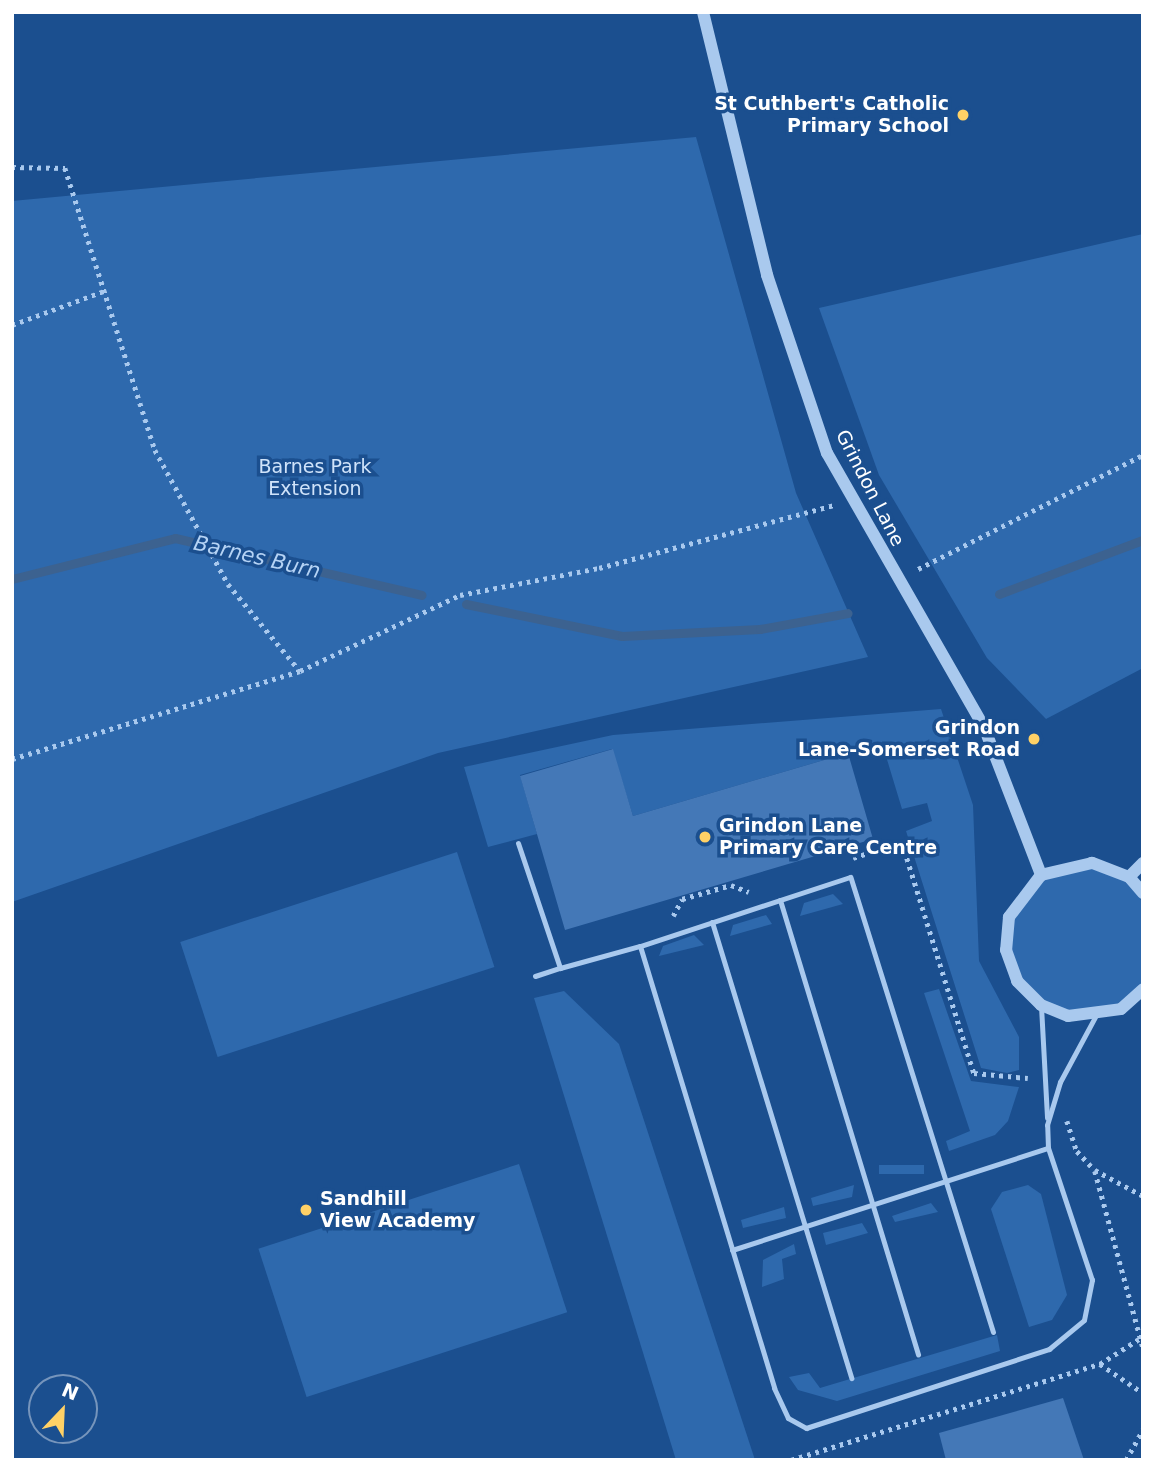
<!DOCTYPE html>
<style>
body{margin:0}
#map{position:relative;width:1155px;height:1472px;overflow:hidden;background:#1b4f8f;font-family:"DejaVu Sans",sans-serif}
div>[style]{position:absolute}
.green>*{inset:0;background:#2e69ad;transform-origin:0 0}
.stream>*{height:9px;margin:-4.5px;padding:0 4.5px;transform-origin:4.5px;border-radius:4.5px;background:#3c6290}
.building>*{inset:0;background:#4478b7}
.path>*{height:4.5px;margin-top:-2.25px;transform-origin:0;background:repeating-linear-gradient(90deg,#a9c9ee 0 3.5px,transparent 0 8.5px)}
.service>*{height:5px;margin:-2.5px;padding:0 2.5px;transform-origin:2.5px;border-radius:2.5px;background:#a9c9ee}
.tertiary>*{height:12px;margin:-6px;padding:0 6px;transform-origin:6px;border-radius:6px;background:#a9c9ee}
.dots>*{width:19px;height:19px;translate:-50% -50%;box-sizing:border-box;border:4px solid #1b4f8f;border-radius:50%}
span{translate:-50% -50%;white-space:nowrap;text-align:center;line-height:1.15;-webkit-text-stroke:7px #1b4f8f;paint-order:stroke}
.poi-label{font-size:19px;color:#fff;font-weight:700}
.right{translate:-100% -50%;text-align:right}
.left{translate:0 -50%;text-align:left}
.park-label{font-size:19px;color:#cfe3fa}
.street-label{font-size:19px;color:#fff}
.water-label{font-size:21px;color:#b5d3f5;font-style:italic}
.frame{position:absolute;inset:0;border:14px solid #fff;pointer-events:none}
.north{position:absolute;left:28px;top:1374px;width:70px;height:70px;box-sizing:border-box;background:#1b4f8f;border:2px solid #7695bc;border-radius:50%;rotate:23deg;font-size:19px;font-weight:700;line-height:28px;text-align:center;color:#fff}
.north::after{content:'';display:block;margin:auto;width:24px;height:32px;background:#ffd166;clip-path:polygon(50% 0,100% 100%,50% 72%,0 100%)}
</style>
<div id="map">
<div class="green">
<div style="clip-path:polygon(696px 137px,796px 493px,868px 657px,438px 753px,12px 902px,12px 201px)"></div>
<div style="clip-path:polygon(1143px 234px,1143px 668px,1046px 719px,987px 658px,879px 475px,819px 308px)"></div>
<div style="clip-path:polygon(941px 709px,973px 805px,979px 961px,1019px 1037px,1019px 1070px,1007px 1073px,981px 1068px,906px 831px,932px 821px,927px 803px,902px 809px,882px 743px,633px 816px,612px 749px,520px 775px,537px 834px,488px 847px,464px 767px,613px 735px)"></div>
<div style="left:457px;top:852px;width:121px;height:291px;rotate:72deg"></div>
<div style="clip-path:polygon(1069px 863px,1129px 877px,1143px 904px,1143px 989px,1121px 1009px,1068px 1016px,1041px 1005px,1014px 973px,1009px 917px,1022px 892px)"></div>
<div style="clip-path:polygon(833px 894px,843px 904px,800px 916px,804px 903px)"></div>
<div style="clip-path:polygon(766px 915px,772px 924px,730px 936px,733px 925px)"></div>
<div style="clip-path:polygon(694px 935px,704px 945px,659px 956px,663px 946px)"></div>
<div style="clip-path:polygon(939px 989px,971px 1081px,1019px 1087px,1008px 1121px,995px 1135px,949px 1151px,946px 1141px,970px 1131px,924px 993px)"></div>
<div style="clip-path:polygon(564px 991px,619px 1044px,755px 1460px,676px 1460px,534px 998px)"></div>
<div style="left:519px;top:1164px;width:156px;height:274px;rotate:72deg"></div>
<div style="left:924px;top:1165px;width:9px;height:45px;rotate:90deg"></div>
<div style="clip-path:polygon(854px 1185px,852px 1197px,813px 1206px,811px 1198px)"></div>
<div style="clip-path:polygon(1028px 1185px,1041px 1194px,1067px 1295px,1052px 1320px,1029px 1327px,991px 1209px,1002px 1192px)"></div>
<div style="clip-path:polygon(931px 1203px,938px 1212px,895px 1222px,892px 1216px)"></div>
<div style="clip-path:polygon(784px 1207px,786px 1218px,743px 1228px,741px 1220px)"></div>
<div style="clip-path:polygon(862px 1223px,868px 1233px,826px 1245px,823px 1233px)"></div>
<div style="clip-path:polygon(794px 1244px,796px 1254px,782px 1259px,784px 1279px,762px 1287px,763px 1260px)"></div>
<div style="clip-path:polygon(997px 1335px,1000px 1351px,837px 1401px,798px 1390px,789px 1377px,809px 1373px,820px 1388px)"></div>
</div>
<div class="stream">
<div style="left:12px;top:579px;width:168px;rotate:-14.1deg"></div>
<div style="left:175px;top:538px;width:253px;rotate:13deg"></div>
<div style="left:999px;top:594px;width:154px;rotate:-20.6deg"></div>
<div style="left:466px;top:604px;width:159px;rotate:11.6deg"></div>
<div style="left:622px;top:636px;width:138px;rotate:-2.9deg"></div>
<div style="left:760px;top:629px;width:89px;rotate:-10.3deg"></div>
</div>
<div class="building">
<div style="clip-path:polygon(613px 749px,633px 816px,848px 753px,873px 839px,565px 930px,520px 776px)"></div>
<div style="clip-path:polygon(1063px 1398px,1084px 1460px,946px 1460px,939px 1433px)"></div>
</div>
<div class="path">
<div style="left:12px;top:167px;width:53px;rotate:1.1deg"></div>
<div style="left:65px;top:168px;width:296px;rotate:72.3deg"></div>
<div style="left:155px;top:450px;width:153px;rotate:61.4deg"></div>
<div style="left:228px;top:584px;width:113px;rotate:50.4deg"></div>
<div style="left:12px;top:325px;width:98px;rotate:-20.3deg"></div>
<div style="left:918px;top:569px;width:252px;rotate:-26.9deg"></div>
<div style="left:12px;top:759px;width:301px;rotate:-17deg"></div>
<div style="left:300px;top:671px;width:177px;rotate:-25.4deg"></div>
<div style="left:460px;top:595px;width:142px;rotate:-11deg"></div>
<div style="left:599px;top:568px;width:243px;rotate:-15deg"></div>
<div style="left:853px;top:858px;width:52px;rotate:-18.1deg"></div>
<div style="left:902px;top:842px;width:242px;rotate:72.7deg"></div>
<div style="left:974px;top:1073px;width:54px;rotate:5.3deg"></div>
<div style="left:673px;top:916px;width:19px;rotate:-62deg"></div>
<div style="left:682px;top:899px;width:51px;rotate:-15.9deg"></div>
<div style="left:731px;top:885px;width:19px;rotate:21deg"></div>
<div style="left:1067px;top:1121px;width:32px;rotate:72deg"></div>
<div style="left:1077px;top:1151px;width:26px;rotate:47deg"></div>
<div style="left:1095px;top:1170px;width:55px;rotate:28.4deg"></div>
<div style="left:1095px;top:1171px;width:183px;rotate:74.8deg"></div>
<div style="left:1100px;top:1364px;width:52px;rotate:34deg"></div>
<div style="left:791px;top:1460px;width:324px;rotate:-17.3deg"></div>
<div style="left:1100px;top:1364px;width:46px;rotate:-32.7deg"></div>
<div style="left:1126px;top:1460px;width:35px;rotate:-61deg"></div>
</div>
<div class="service">
<div style="left:518px;top:843px;width:132px;rotate:71.4deg"></div>
<div style="left:560px;top:968px;width:83px;rotate:-15.4deg"></div>
<div style="left:780px;top:900px;width:475px;rotate:73.1deg"></div>
<div style="left:712px;top:922px;width:477px;rotate:73deg"></div>
<div style="left:535px;top:976px;width:26px;rotate:-18deg"></div>
<div style="left:1041px;top:1006px;width:112px;rotate:86.9deg"></div>
<div style="left:732px;top:1250px;width:332px;rotate:-17.9deg"></div>
<div style="left:993px;top:1332px;width:477px;rotate:-107.4deg"></div>
<div style="left:850px;top:877px;width:221px;rotate:161.8deg"></div>
<div style="left:640px;top:946px;width:462px;rotate:73.1deg"></div>
<div style="left:774px;top:1388px;width:33px;rotate:65deg"></div>
<div style="left:788px;top:1418px;width:21px;rotate:29deg"></div>
<div style="left:806px;top:1428px;width:256px;rotate:-18deg"></div>
<div style="left:1049px;top:1349px;width:45px;rotate:-39.6deg"></div>
<div style="left:1084px;top:1320px;width:41px;rotate:-78.7deg"></div>
<div style="left:1092px;top:1280px;width:139px;rotate:-108.4deg"></div>
<div style="left:1048px;top:1148px;width:23px;rotate:-92deg"></div>
<div style="left:1047px;top:1125px;width:45px;rotate:-73.2deg"></div>
<div style="left:1060px;top:1082px;width:74px;rotate:-61.7deg"></div>
</div>
<div class="tertiary">
<div style="left:703px;top:12px;width:271px;rotate:76.3deg"></div>
<div style="left:767px;top:275px;width:188px;rotate:71.4deg"></div>
<div style="left:827px;top:453px;width:316px;rotate:60.2deg"></div>
<div style="left:984px;top:727px;width:159px;rotate:68.9deg"></div>
<div style="left:1129px;top:877px;width:20px;rotate:-45deg"></div>
<div style="left:1143px;top:893px;width:21px;rotate:-131deg"></div>
<div style="left:1129px;top:877px;width:40px;rotate:-159deg"></div>
<div style="left:1092px;top:863px;width:52px;rotate:166.8deg"></div>
<div style="left:1041px;top:875px;width:53px;rotate:127.3deg"></div>
<div style="left:1009px;top:917px;width:33px;rotate:95deg"></div>
<div style="left:1006px;top:950px;width:33px;rotate:70deg"></div>
<div style="left:1017px;top:981px;width:34px;rotate:45deg"></div>
<div style="left:1041px;top:1005px;width:29px;rotate:22deg"></div>
<div style="left:1068px;top:1016px;width:53px;rotate:-7.5deg"></div>
<div style="left:1121px;top:1009px;width:30px;rotate:-42deg"></div>
</div>
<div class="dots">
<div style="left:963px;top:115px;background:#ffd166"></div>
<div style="left:1034px;top:739px;background:#ffd166"></div>
<div style="left:705px;top:837px;background:#ffd166"></div>
<div style="left:306px;top:1210px;background:#ffd166"></div>
</div>
<div class="poi-label">
<span class="right" style="left:949px;top:115px">St Cuthbert's Catholic<br>Primary School</span>
<span class="right" style="left:1020px;top:739px">Grindon<br>Lane-Somerset Road</span>
<span class="left" style="left:719px;top:837px">Grindon Lane<br>Primary Care Centre</span>
<span class="left" style="left:320px;top:1210px">Sandhill<br>View Academy</span>
</div>
<div class="park-label">
<span style="left:315px;top:478px">Barnes Park<br>Extension</span>
</div>
<div class="street-label">
<span style="left:870px;top:488px;rotate:63deg">Grindon Lane</span>
</div>
<div class="water-label">
<span style="left:257px;top:557px;rotate:13deg">Barnes Burn</span>
</div>
<div class="frame"></div>
<div class="north">N</div>
</div>
